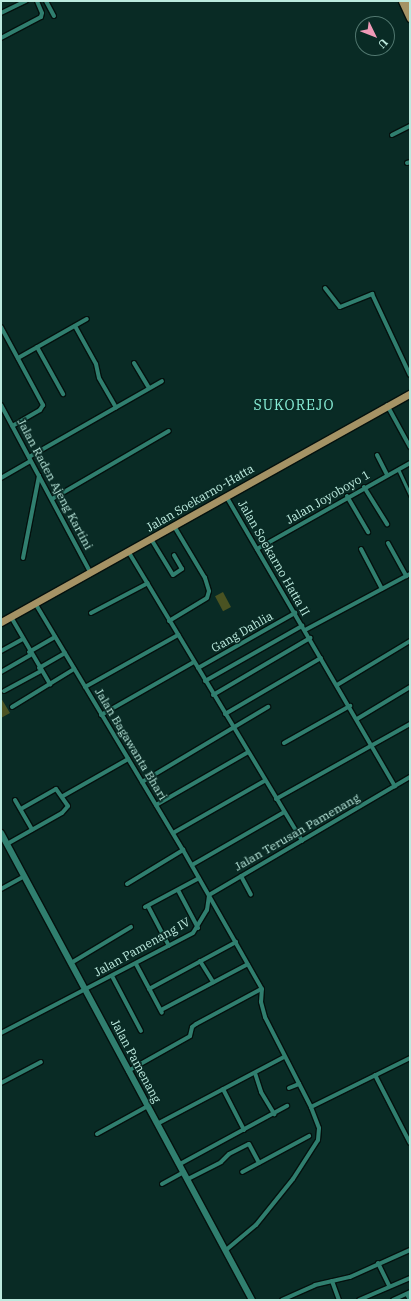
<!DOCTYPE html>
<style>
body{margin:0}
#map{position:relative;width:411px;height:1301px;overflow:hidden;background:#092b25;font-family:"IBM Plex Serif",serif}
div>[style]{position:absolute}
.green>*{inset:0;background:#4a5322;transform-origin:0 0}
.roads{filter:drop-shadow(1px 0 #04110e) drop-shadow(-1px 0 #04110e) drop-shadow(0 1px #04110e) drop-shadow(0 -1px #04110e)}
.pedestrian>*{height:3px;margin:-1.5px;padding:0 1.5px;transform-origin:1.5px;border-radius:1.5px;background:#307f6f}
.minor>*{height:4px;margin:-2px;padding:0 2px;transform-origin:2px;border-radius:2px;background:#307f6f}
.secondary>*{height:6px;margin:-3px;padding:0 3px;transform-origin:3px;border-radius:3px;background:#307f6f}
.primary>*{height:7px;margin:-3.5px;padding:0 3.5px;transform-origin:3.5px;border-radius:3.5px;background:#a59365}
span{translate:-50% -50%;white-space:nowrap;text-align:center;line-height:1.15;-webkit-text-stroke:3.5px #092b25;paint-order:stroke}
.street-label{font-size:12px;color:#bceade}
.quarter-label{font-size:14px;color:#88eed7;letter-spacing:1px}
.frame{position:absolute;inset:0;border:2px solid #bceade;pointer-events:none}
.north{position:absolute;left:355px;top:16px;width:40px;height:40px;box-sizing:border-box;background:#092b25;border:1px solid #51776f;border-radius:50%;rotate:133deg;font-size:11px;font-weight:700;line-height:16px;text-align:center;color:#bceade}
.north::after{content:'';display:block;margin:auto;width:14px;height:18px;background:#f09ab7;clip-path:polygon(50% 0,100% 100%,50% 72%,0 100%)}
</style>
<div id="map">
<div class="green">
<div style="left:223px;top:592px;width:17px;height:9px;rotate:62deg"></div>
<div style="clip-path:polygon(1px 698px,10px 713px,1px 718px)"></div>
</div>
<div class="roads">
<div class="pedestrian">
<div style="left:398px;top:469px;width:29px;rotate:65deg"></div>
</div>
<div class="minor">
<div style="left:46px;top:1px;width:17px;rotate:62deg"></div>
<div style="left:1px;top:13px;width:28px;rotate:-26deg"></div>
<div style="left:1px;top:38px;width:45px;rotate:-27.7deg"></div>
<div style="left:41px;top:17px;width:4px;rotate:-76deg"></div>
<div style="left:42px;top:13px;width:13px;rotate:-113deg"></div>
<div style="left:392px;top:135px;width:20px;rotate:-27deg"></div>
<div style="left:407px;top:163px;width:3px;rotate:-18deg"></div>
<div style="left:325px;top:288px;width:24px;rotate:52deg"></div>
<div style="left:340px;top:307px;width:35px;rotate:-22deg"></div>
<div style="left:372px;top:294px;width:89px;rotate:64.9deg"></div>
<div style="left:75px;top:326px;width:43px;rotate:61.1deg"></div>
<div style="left:96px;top:364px;width:14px;rotate:78deg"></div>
<div style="left:99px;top:378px;width:34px;rotate:60deg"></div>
<div style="left:1px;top:327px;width:89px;rotate:61.7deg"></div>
<div style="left:43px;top:405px;width:6px;rotate:121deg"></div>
<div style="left:40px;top:410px;width:32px;rotate:150deg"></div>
<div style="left:37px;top:347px;width:54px;rotate:61deg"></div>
<div style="left:18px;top:358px;width:79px;rotate:-29.5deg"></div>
<div style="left:134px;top:363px;width:29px;rotate:59deg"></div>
<div style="left:1px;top:405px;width:189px;rotate:61.9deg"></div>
<div style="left:387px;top:405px;width:48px;rotate:61.3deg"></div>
<div style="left:377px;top:455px;width:22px;rotate:63deg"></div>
<div style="left:29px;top:457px;width:153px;rotate:-29.7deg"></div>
<div style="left:1px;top:478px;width:34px;rotate:-30deg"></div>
<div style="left:364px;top:487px;width:44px;rotate:58.1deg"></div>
<div style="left:226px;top:496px;width:336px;rotate:59.8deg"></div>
<div style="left:347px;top:496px;width:42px;rotate:59.7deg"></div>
<div style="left:52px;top:499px;width:135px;rotate:-30.2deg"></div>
<div style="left:151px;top:539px;width:42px;rotate:58.6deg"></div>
<div style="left:173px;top:575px;width:11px;rotate:-34deg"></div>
<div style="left:182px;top:569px;width:16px;rotate:-120deg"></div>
<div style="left:388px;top:543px;width:38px;rotate:61deg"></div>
<div style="left:257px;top:549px;width:176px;rotate:-29.3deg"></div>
<div style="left:361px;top:549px;width:45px;rotate:62.3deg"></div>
<div style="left:128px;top:551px;width:338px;rotate:59deg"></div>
<div style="left:23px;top:558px;width:84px;rotate:-79deg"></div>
<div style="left:35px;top:603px;width:288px;rotate:59.1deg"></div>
<div style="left:183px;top:850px;width:160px;rotate:60.4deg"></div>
<div style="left:91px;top:613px;width:64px;rotate:-27.8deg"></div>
<div style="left:11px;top:617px;width:78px;rotate:59.8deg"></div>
<div style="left:169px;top:621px;width:44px;rotate:-31.2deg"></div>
<div style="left:207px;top:598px;width:7px;rotate:-74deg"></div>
<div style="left:209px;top:591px;width:14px;rotate:-107deg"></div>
<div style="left:205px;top:578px;width:61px;rotate:-120.8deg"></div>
<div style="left:305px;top:630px;width:119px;rotate:-28.1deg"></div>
<div style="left:1px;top:651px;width:25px;rotate:-29deg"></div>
<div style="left:29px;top:652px;width:30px;rotate:-30deg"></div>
<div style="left:39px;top:668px;width:30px;rotate:-30deg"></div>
<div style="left:198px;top:668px;width:112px;rotate:-29.6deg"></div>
<div style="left:1px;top:672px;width:34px;rotate:-30deg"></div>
<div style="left:205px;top:681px;width:112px;rotate:-29.6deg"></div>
<div style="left:337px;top:685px;width:85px;rotate:-31.1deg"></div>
<div style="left:85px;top:687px;width:107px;rotate:-29.2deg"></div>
<div style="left:4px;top:691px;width:42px;rotate:-28.4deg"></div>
<div style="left:213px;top:695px;width:113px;rotate:-30.4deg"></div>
<div style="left:12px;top:707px;width:73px;rotate:-31.5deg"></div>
<div style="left:225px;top:714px;width:111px;rotate:-30.3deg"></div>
<div style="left:101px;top:715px;width:107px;rotate:-29.7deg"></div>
<div style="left:357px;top:719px;width:62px;rotate:-31.1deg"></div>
<div style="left:284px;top:743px;width:76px;rotate:-29.3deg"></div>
<div style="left:142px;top:782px;width:147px;rotate:-30.8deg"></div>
<div style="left:63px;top:796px;width:75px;rotate:-29.6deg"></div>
<div style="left:276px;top:799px;width:154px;rotate:-29.2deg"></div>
<div style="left:15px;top:800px;width:34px;rotate:60deg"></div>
<div style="left:156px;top:805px;width:106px;rotate:-29.9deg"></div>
<div style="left:173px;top:833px;width:105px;rotate:-29.7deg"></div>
<div style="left:7px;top:844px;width:63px;rotate:-29.4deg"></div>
<div style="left:62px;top:813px;width:9px;rotate:-49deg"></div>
<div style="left:68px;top:806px;width:21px;rotate:-125deg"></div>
<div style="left:56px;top:789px;width:40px;rotate:150.3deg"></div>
<div style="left:192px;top:865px;width:106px;rotate:-29.9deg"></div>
<div style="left:241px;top:876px;width:21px;rotate:62deg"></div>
<div style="left:127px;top:884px;width:66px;rotate:-31.3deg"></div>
<div style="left:1px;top:889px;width:26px;rotate:-29deg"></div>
<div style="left:178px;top:890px;width:43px;rotate:62.2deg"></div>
<div style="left:209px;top:895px;width:233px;rotate:-30.4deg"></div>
<div style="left:148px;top:906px;width:45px;rotate:62.3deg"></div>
<div style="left:145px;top:907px;width:61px;rotate:-28.2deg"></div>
<div style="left:200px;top:961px;width:25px;rotate:58deg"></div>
<div style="left:71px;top:963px;width:70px;rotate:-31deg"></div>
<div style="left:136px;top:964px;width:55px;rotate:62deg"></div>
<div style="left:112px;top:976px;width:62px;rotate:62.2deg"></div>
<div style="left:149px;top:989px;width:99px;rotate:-28.4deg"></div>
<div style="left:161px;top:1010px;width:98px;rotate:-27.9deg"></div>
<div style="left:1px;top:1033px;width:216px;rotate:-27.5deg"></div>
<div style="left:193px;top:933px;width:27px;rotate:-59deg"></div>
<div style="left:207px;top:910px;width:15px;rotate:-82deg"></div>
<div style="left:128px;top:1071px;width:71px;rotate:-29.4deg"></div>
<div style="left:190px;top:1036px;width:9px;rotate:-77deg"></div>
<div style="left:192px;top:1027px;width:5px;rotate:-37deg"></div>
<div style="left:196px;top:1024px;width:74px;rotate:-28.3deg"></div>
<div style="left:255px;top:1073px;width:20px;rotate:72deg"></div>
<div style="left:261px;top:1092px;width:26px;rotate:59deg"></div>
<div style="left:375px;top:1075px;width:76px;rotate:62.8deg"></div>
<div style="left:1px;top:1083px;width:45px;rotate:-27.7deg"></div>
<div style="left:289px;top:1088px;width:11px;rotate:-22deg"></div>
<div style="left:223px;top:1089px;width:46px;rotate:62.9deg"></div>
<div style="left:311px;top:1107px;width:110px;rotate:-26.3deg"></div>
<div style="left:157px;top:1124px;width:144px;rotate:-27.8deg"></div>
<div style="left:97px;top:1134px;width:58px;rotate:-28.8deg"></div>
<div style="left:259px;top:1163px;width:57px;rotate:-28.4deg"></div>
<div style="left:180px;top:1164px;width:122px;rotate:-28.5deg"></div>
<div style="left:188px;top:1179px;width:37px;rotate:-27deg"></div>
<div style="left:221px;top:1162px;width:11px;rotate:-45deg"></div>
<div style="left:229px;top:1154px;width:22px;rotate:-27deg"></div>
<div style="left:249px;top:1144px;width:21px;rotate:62deg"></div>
<div style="left:259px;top:1163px;width:19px;rotate:152deg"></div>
<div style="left:162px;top:1184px;width:25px;rotate:-29deg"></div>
<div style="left:226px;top:1250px;width:39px;rotate:-40deg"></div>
<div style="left:256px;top:1225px;width:59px;rotate:-51.2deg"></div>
<div style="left:293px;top:1179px;width:46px;rotate:-57.3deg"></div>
<div style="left:318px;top:1140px;width:12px;rotate:-85deg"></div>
<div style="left:319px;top:1128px;width:22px;rotate:-111deg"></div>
<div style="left:311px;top:1107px;width:101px;rotate:-117.1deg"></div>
<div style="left:265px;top:1017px;width:16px;rotate:-105deg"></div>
<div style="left:261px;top:1002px;width:13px;rotate:-86deg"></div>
<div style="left:378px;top:1263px;width:25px;rotate:64deg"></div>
<div style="left:332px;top:1281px;width:20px;rotate:70deg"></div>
<div style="left:407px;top:1294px;width:7px;rotate:63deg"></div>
<div style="left:282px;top:1300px;width:36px;rotate:-24deg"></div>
<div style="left:315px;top:1285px;width:36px;rotate:-13deg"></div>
<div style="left:350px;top:1277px;width:66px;rotate:-24.2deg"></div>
<div style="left:359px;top:1300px;width:56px;rotate:-23.3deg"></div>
<div style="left:393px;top:1300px;width:19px;rotate:-25deg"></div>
</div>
<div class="secondary">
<div style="left:1px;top:833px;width:530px;rotate:61.74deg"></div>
</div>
<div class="primary">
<div style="left:402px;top:1px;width:19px;rotate:65deg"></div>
<div style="left:408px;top:1px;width:4px;rotate:56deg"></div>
<div style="left:1px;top:622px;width:469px;rotate:-29.2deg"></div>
</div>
</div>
<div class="street-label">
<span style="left:55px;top:484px;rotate:62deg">Jalan Raden Ajeng Kartini</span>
<span style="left:328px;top:497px;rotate:-30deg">Jalan Joyoboyo 1</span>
<span style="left:200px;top:498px;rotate:-30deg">Jalan Soekarno-Hatta</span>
<span style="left:274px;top:558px;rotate:60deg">Jalan Soekarno Hatta II</span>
<span style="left:242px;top:632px;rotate:-30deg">Gang Dahlia</span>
<span style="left:131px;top:744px;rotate:59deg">Jalan Bagawanta Bhari</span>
<span style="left:297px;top:832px;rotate:-30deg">Jalan Terusan Pamenang</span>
<span style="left:142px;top:947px;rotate:-29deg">Jalan Pamenang IV</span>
<span style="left:136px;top:1061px;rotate:62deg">Jalan Pamenang</span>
</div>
<div class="quarter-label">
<span style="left:294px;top:405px">SUKOREJO</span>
</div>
<div class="frame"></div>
<div class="north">U</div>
</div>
